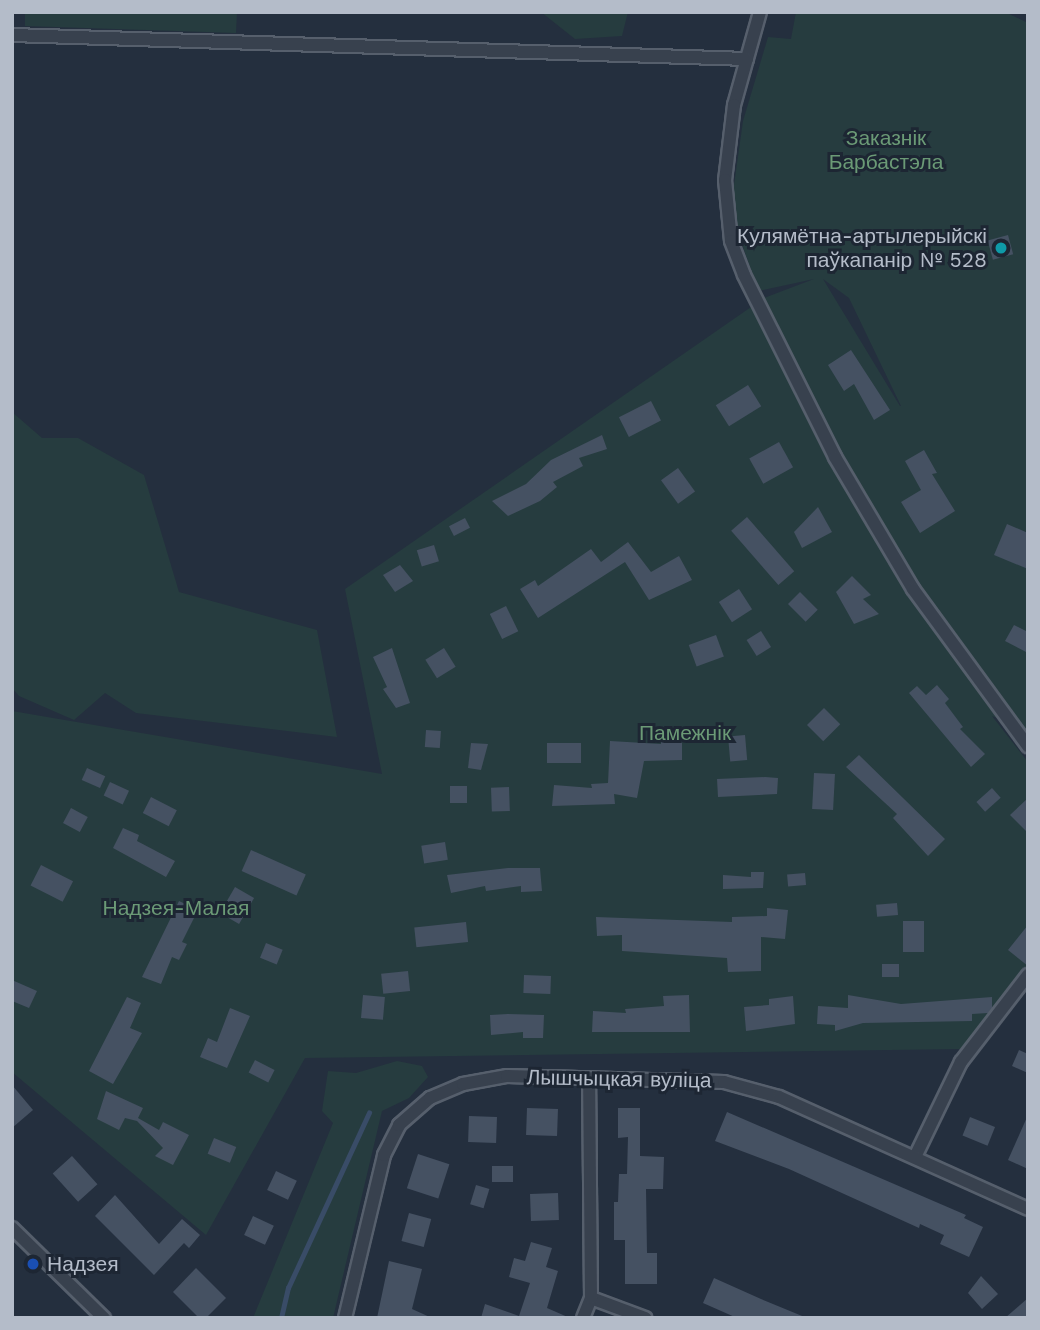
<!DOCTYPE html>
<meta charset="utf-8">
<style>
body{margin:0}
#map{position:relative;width:1040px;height:1330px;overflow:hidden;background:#242f3e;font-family:"Work Sans",sans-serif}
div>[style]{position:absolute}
.green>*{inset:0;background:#263c3f}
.stream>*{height:4.5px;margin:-2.25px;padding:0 2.25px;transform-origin:2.25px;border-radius:2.25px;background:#394c67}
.building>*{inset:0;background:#455162;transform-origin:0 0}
.roads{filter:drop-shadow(2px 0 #565f6c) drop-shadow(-2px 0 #565f6c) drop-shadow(0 2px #565f6c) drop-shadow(0 -2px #565f6c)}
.minor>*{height:12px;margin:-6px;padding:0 6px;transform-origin:6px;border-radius:6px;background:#38414e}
.dots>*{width:19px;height:19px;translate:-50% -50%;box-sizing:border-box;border:4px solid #1d2633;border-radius:50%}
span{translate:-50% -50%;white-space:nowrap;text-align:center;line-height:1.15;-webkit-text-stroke:6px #1d2633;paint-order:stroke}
.park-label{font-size:21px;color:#6b9a76}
.poi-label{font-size:21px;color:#b4bcc9}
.right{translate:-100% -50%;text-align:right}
.left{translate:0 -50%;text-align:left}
.street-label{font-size:21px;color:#b4bcc9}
.frame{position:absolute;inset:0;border:14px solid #b4bcc9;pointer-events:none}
</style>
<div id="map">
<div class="green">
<div style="clip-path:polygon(25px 12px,237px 12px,236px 33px,25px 26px)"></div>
<div style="clip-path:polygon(541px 12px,628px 12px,622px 36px,575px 39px)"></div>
<div style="clip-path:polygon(evenodd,796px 12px,1005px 12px,1028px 23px,1028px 731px,992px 716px,1028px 762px,1028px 973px,962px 1049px,305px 1058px,206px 1235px,12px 1072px,12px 711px,382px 774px,345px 589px,764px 298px,814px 279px,758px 291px,737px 229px,733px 192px,743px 121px,768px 37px,791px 39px,796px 12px,823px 279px,849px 298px,901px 406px,900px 406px,823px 279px)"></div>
<div style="clip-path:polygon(12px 412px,42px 438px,78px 438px,144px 475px,179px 592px,317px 630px,337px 737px,136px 713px,105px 693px,74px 720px,19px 696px,12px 688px)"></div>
<div style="clip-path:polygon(397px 1061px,422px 1066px,428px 1077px,409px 1098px,382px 1111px,333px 1318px,253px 1318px,333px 1123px,322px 1111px,328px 1071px,356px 1073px)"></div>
</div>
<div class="stream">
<div style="left:281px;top:1318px;width:31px;rotate:-77deg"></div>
<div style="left:288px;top:1288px;width:193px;rotate:-65.2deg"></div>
</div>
<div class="building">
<div style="left:1008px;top:235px;width:20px;height:21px;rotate:75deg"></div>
<div style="clip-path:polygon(851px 350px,890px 410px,874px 420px,854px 384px,844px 391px,828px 365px)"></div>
<div style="left:748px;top:385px;width:25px;height:38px;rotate:58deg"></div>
<div style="left:651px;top:401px;width:22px;height:36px;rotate:63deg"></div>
<div style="clip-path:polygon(602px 435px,607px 449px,579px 458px,583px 466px,553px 482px,557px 487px,540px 501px,508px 516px,492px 501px,526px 484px,551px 460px)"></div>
<div style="left:779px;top:442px;width:29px;height:34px;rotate:61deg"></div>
<div style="clip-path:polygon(924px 450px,937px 473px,932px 474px,955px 511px,920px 533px,901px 502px,921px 490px,905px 461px)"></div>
<div style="left:678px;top:468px;width:29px;height:21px;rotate:54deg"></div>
<div style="clip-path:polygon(818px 507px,832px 532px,802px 548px,794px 532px)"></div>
<div style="left:747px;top:517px;width:72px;height:21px;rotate:49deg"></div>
<div style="left:465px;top:518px;width:11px;height:18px;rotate:63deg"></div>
<div style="clip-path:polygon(1007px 524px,1028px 533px,1028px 569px,994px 555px)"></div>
<div style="clip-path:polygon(628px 542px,651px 572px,679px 556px,692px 580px,649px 600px,625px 562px,538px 618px,520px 589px,535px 580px,538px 586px,591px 549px,601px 562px)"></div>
<div style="left:434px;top:545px;width:17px;height:18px;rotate:73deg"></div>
<div style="clip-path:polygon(400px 565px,413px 581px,395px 592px,383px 575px)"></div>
<div style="clip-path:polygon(852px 576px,871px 595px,863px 599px,879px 614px,854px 624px,836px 592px)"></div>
<div style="left:739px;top:589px;width:24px;height:24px;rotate:57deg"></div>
<div style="left:800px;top:592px;width:25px;height:17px;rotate:45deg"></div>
<div style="left:506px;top:606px;width:28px;height:18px;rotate:64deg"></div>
<div style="clip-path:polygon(1014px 625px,1028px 632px,1028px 653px,1005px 641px)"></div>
<div style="left:761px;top:631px;width:19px;height:17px;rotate:58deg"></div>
<div style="left:716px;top:635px;width:23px;height:29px;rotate:70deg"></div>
<div style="clip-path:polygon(392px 648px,410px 703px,396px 708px,383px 689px,387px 687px,373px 657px)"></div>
<div style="left:444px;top:648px;width:22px;height:22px;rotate:58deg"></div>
<div style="clip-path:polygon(937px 685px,949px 699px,945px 703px,963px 727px,960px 729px,985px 754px,971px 767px,909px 693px,917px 686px,926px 695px)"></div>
<div style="left:824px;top:708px;width:23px;height:24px;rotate:45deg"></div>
<div style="left:426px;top:730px;width:15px;height:17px;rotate:4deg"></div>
<div style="clip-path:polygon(682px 730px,682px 760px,644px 761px,637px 798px,614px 794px,615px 804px,552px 806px,554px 785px,592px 788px,591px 784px,608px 783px,610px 741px,661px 744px,660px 731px)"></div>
<div style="left:745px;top:735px;width:25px;height:17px;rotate:85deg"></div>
<div style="clip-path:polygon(471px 743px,488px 744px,481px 770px,468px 768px)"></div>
<div style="left:581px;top:743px;width:20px;height:34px;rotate:90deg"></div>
<div style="clip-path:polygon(859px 755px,945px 839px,928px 856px,893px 818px,897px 814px,846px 767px)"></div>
<div style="left:87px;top:768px;width:20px;height:13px;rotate:24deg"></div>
<div style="left:814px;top:773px;width:21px;height:36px;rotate:3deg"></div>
<div style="clip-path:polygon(765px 777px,778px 778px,777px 794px,718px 797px,717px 779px)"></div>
<div style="left:110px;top:782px;width:21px;height:15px;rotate:25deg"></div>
<div style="left:450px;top:786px;width:17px;height:17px"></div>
<div style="left:509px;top:787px;width:24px;height:18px;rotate:88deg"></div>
<div style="left:992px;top:788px;width:13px;height:21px;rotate:48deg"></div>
<div style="left:151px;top:797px;width:29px;height:18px;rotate:27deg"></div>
<div style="clip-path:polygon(1028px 798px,1028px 833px,1010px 815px)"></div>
<div style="left:71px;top:808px;width:19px;height:17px;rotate:28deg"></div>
<div style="clip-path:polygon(123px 828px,139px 835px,137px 841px,175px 861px,166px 877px,113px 848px)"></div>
<div style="left:445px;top:842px;width:18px;height:24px;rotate:81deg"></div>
<div style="left:251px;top:850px;width:60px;height:23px;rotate:24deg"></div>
<div style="left:41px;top:865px;width:36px;height:23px;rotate:27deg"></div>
<div style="clip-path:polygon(508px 868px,540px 868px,542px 891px,521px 892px,521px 886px,486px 891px,485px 886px,451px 893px,447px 875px)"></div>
<div style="clip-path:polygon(751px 872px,764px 872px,763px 888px,723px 889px,723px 875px,751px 877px)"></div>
<div style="left:805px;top:873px;width:12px;height:18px;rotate:85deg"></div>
<div style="left:235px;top:887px;width:22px;height:30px;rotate:30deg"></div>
<div style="clip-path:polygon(179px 901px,198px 910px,182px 942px,187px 944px,179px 960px,172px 957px,161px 984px,142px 977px)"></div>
<div style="left:897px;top:903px;width:12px;height:21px;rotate:85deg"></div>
<div style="clip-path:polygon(767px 908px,788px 910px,785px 939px,761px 937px,761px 971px,728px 972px,727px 958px,622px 951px,622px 935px,597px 936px,596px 917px,732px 922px,732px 917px,767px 916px)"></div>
<div style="left:903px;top:921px;width:21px;height:31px"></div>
<div style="left:466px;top:922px;width:20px;height:52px;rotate:84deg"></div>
<div style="clip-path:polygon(1028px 925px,1028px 966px,1008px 950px)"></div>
<div style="left:266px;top:943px;width:18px;height:16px;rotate:22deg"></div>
<div style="left:882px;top:964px;width:17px;height:13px"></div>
<div style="left:408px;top:971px;width:20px;height:27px;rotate:84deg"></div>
<div style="left:524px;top:975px;width:27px;height:18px;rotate:2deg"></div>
<div style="clip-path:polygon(12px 980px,37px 991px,29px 1008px,12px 1001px)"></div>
<div style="left:363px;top:995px;width:22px;height:23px;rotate:5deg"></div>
<div style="clip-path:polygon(689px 995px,690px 1032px,592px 1032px,593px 1011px,626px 1013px,625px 1009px,664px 1006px,663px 996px)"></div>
<div style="clip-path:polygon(848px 995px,901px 1004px,992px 997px,992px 1008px,988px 1013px,972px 1014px,972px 1021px,863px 1023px,835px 1031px,835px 1025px,817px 1024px,818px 1006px,848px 1008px)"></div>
<div style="clip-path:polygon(793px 996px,795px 1024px,746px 1031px,744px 1007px,769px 1005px,769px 999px)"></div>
<div style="clip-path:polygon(127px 997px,141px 1003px,130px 1028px,142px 1033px,113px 1084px,89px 1071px)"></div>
<div style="clip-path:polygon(230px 1008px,250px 1016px,227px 1068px,200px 1057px,208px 1038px,217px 1042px)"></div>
<div style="clip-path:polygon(508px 1014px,544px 1015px,543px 1038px,523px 1038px,523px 1032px,491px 1035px,490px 1015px)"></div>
<div style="clip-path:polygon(1019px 1050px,1028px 1054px,1028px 1073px,1012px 1066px)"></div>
<div style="left:255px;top:1060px;width:22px;height:14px;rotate:27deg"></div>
<div style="clip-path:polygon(12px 1085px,33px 1110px,12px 1128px)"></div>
<div style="clip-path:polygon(106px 1091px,143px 1108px,138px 1118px,159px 1130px,163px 1122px,189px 1135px,173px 1165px,155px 1156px,163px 1148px,137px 1121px,125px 1118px,119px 1130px,97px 1119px)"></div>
<div style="left:527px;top:1108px;width:31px;height:27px;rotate:2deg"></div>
<div style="clip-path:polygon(618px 1108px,640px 1108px,640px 1156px,664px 1157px,663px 1189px,646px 1189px,647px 1253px,657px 1253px,657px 1284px,625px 1284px,625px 1240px,614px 1240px,614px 1202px,618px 1202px,619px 1174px,627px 1174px,628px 1137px,618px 1138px)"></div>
<div style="clip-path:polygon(727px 1112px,966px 1215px,964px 1218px,983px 1227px,969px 1257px,940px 1244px,944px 1235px,920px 1224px,919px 1228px,789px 1169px,715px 1141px)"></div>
<div style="clip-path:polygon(1028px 1115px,1028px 1169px,1008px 1160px)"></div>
<div style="left:469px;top:1116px;width:28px;height:26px;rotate:2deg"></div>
<div style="left:970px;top:1117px;width:27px;height:20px;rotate:22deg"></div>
<div style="left:214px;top:1138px;width:24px;height:17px;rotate:22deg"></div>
<div style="left:418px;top:1154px;width:33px;height:36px;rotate:18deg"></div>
<div style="left:72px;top:1156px;width:38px;height:26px;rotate:48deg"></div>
<div style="left:492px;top:1166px;width:21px;height:16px"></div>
<div style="left:276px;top:1171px;width:23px;height:21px;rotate:25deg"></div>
<div style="left:476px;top:1185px;width:14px;height:20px;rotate:17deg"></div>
<div style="left:558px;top:1193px;width:27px;height:28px;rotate:88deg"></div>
<div style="clip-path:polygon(115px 1195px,159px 1244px,182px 1219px,200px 1235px,189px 1248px,184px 1243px,154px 1275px,95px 1216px)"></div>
<div style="left:409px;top:1213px;width:23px;height:29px;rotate:15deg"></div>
<div style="left:253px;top:1216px;width:23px;height:21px;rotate:25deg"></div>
<div style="clip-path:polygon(531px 1242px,552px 1248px,546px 1267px,558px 1271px,547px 1308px,570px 1318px,481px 1318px,485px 1304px,519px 1316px,530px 1283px,509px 1277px,514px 1258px,525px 1261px)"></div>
<div style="clip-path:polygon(389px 1261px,422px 1269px,412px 1309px,432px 1318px,377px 1318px)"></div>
<div style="clip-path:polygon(196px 1268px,226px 1298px,206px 1318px,199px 1318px,173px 1292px)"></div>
<div style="clip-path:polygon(981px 1276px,998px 1294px,982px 1309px,968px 1293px)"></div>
<div style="clip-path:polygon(714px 1278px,761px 1299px,807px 1318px,737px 1318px,703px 1303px)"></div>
<div style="clip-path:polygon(1028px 1298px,1028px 1318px,1005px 1318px)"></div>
</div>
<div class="roads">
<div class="minor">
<div style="left:760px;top:12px;width:97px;rotate:105.6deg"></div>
<div style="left:734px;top:105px;width:76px;rotate:96.8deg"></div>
<div style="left:725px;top:180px;width:61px;rotate:84.4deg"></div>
<div style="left:731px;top:241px;width:36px;rotate:69deg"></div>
<div style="left:744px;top:275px;width:203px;rotate:63.4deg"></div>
<div style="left:835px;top:457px;width:153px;rotate:59.4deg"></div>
<div style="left:913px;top:589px;width:195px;rotate:53.8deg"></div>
<div style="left:12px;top:35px;width:735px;rotate:1.87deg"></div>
<div style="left:915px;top:1157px;width:106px;rotate:-64.2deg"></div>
<div style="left:961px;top:1062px;width:110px;rotate:-52.4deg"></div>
<div style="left:12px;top:1228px;width:129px;rotate:44.4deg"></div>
<div style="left:591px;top:1298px;width:58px;rotate:20.3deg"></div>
<div style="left:345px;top:1318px;width:168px;rotate:-76.5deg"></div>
<div style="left:384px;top:1155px;width:34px;rotate:-63deg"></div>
<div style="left:399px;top:1125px;width:41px;rotate:-41.1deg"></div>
<div style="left:430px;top:1098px;width:36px;rotate:-23deg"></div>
<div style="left:463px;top:1084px;width:45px;rotate:-10.3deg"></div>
<div style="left:507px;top:1076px;width:217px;rotate:1.6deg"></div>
<div style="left:724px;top:1082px;width:57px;rotate:15.3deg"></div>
<div style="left:779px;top:1097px;width:273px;rotate:24.2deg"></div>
<div style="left:583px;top:1318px;width:22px;rotate:-68deg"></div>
<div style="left:591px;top:1298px;width:218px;rotate:-90.5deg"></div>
</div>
</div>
<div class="dots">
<div style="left:1001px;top:248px;background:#0f9aa8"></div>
<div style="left:33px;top:1264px;background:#1a4fb4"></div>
</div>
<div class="park-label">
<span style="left:886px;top:150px">Заказнік<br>Барбастэла</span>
<span style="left:685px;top:733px">Памежнік</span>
<span style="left:176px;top:908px">Надзея-Малая</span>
</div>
<div class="poi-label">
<span class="right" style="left:987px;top:248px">Кулямётна-артылерыйскі<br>паўкапанір № 528</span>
<span class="left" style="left:47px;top:1264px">Надзея</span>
</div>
<div class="street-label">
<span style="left:619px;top:1079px;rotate:1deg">Лышчыцкая вуліца</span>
</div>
<div class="frame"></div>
</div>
